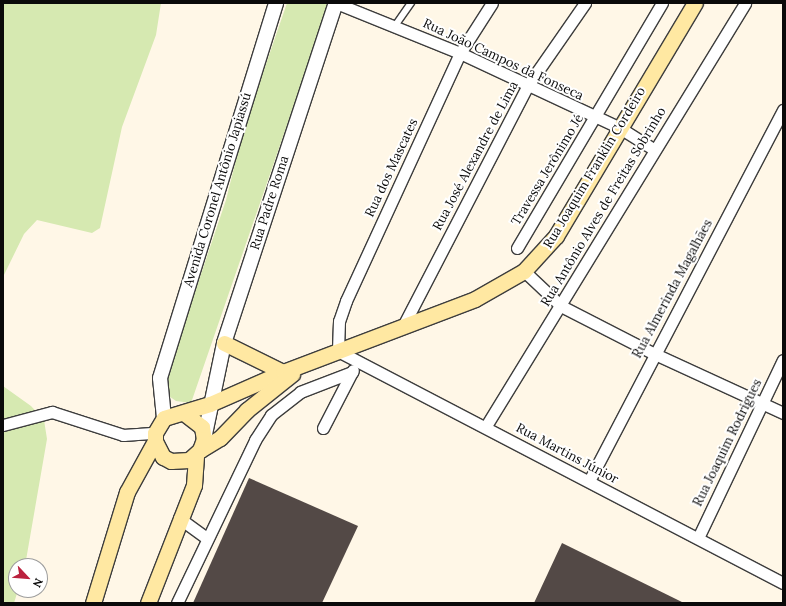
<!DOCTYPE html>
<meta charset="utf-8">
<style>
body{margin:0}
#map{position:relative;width:786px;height:606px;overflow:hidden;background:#fff7e7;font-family:Lora,serif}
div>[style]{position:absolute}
.green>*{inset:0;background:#d6e9b1}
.building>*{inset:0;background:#534946}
.roads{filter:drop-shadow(1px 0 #3d3d3d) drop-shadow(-1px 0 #3d3d3d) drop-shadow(0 1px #3d3d3d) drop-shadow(0 -1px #3d3d3d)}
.service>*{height:5.5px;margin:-2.75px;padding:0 2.75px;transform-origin:2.75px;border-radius:2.75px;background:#fff}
.minor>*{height:11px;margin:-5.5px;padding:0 5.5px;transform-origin:5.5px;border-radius:5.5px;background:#fff}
.tertiary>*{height:14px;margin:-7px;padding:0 7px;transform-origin:7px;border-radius:7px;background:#fff}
.secondary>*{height:15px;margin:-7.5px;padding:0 7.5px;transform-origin:7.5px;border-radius:7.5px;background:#ffe8a2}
span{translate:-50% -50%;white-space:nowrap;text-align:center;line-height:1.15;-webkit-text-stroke:4px #fff;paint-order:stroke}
.street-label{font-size:13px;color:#0a0a0a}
.frame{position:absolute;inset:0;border:4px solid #0a0a0a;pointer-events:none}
.north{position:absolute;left:8px;top:558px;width:40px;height:40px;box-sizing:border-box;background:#fff;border:1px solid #9d9d9d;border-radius:50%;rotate:116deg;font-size:11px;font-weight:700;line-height:16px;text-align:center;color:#0a0a0a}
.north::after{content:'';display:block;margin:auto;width:14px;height:18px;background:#bb213e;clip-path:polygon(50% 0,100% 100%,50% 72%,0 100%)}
</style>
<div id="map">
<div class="green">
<div style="clip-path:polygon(3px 3px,161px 3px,156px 35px,122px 127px,100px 228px,92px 233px,37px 220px,24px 234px,3px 277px)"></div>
<div style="clip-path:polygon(287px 3px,329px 3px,191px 403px,176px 401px,166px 394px,167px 375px,226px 200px,244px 128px)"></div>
<div style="clip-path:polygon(3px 386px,31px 406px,44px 420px,47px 439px,25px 566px,16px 566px,18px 590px,14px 603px,3px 603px)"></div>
</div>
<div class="building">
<div style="clip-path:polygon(249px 478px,358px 526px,322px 603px,193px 603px)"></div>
<div style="clip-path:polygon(562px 543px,684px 603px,534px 603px)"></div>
</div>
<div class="roads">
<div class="service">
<div style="left:395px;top:26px;width:28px;rotate:-55deg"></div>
</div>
<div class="minor">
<div style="left:336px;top:3px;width:134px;rotate:22deg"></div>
<div style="left:460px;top:53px;width:177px;rotate:25.1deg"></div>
<div style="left:620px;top:128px;width:41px;rotate:32.2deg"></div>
<div style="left:492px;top:3px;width:59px;rotate:122.6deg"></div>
<div style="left:460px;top:53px;width:273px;rotate:114.7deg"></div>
<div style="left:346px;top:301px;width:21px;rotate:109deg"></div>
<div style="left:339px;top:321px;width:30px;rotate:92deg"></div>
<div style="left:338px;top:351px;width:502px;rotate:27.54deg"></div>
<div style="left:517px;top:248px;width:285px;rotate:-59.4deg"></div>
<div style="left:524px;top:271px;width:51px;rotate:43.4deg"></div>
<div style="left:561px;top:306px;width:106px;rotate:27.1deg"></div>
<div style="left:655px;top:354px;width:141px;rotate:24.7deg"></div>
<div style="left:402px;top:328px;width:274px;rotate:-62.6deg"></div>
<div style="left:528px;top:85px;width:100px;rotate:-55.2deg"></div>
<div style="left:3px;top:425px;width:51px;rotate:-14.9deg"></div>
<div style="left:52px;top:412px;width:75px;rotate:17.9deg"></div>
<div style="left:123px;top:435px;width:32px;rotate:-4deg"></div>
<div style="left:486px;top:426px;width:496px;rotate:-58.5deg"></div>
<div style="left:323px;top:428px;width:65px;rotate:-62.7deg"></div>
<div style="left:589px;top:481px;width:419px;rotate:-62.4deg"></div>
<div style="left:179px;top:518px;width:34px;rotate:36deg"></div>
<div style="left:698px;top:538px;width:197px;rotate:-64.5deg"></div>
<div style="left:177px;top:603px;width:181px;rotate:-64.4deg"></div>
<div style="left:255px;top:440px;width:30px;rotate:-57deg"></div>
<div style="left:271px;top:415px;width:37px;rotate:-38deg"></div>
<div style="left:300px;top:392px;width:56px;rotate:-21deg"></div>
</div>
<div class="tertiary">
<div style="left:164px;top:418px;width:40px;rotate:-95.7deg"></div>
<div style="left:160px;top:378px;width:393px;rotate:-72.8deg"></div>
<div style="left:204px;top:439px;width:98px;rotate:-78.2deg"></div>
<div style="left:224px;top:343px;width:358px;rotate:-71.8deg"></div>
</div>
<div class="secondary">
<div style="left:224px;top:343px;width:66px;rotate:26.2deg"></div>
<div style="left:184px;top:413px;width:23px;rotate:38deg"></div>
<div style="left:202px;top:427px;width:12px;rotate:81deg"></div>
<div style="left:204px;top:439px;width:12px;rotate:110deg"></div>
<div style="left:200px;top:450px;width:15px;rotate:138deg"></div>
<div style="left:189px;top:460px;width:18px;rotate:177deg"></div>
<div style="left:171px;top:461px;width:9px;rotate:-153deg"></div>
<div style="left:163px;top:457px;width:18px;rotate:-117deg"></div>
<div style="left:155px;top:441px;width:8px;rotate:-90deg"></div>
<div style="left:155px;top:433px;width:17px;rotate:-59deg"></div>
<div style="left:164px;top:418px;width:48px;rotate:-16.9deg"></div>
<div style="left:210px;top:404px;width:80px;rotate:-23.7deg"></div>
<div style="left:283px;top:372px;width:205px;rotate:-20.8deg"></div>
<div style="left:475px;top:299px;width:56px;rotate:-29.7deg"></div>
<div style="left:524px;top:271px;width:47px;rotate:-47.6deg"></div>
<div style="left:556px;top:236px;width:271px;rotate:-59.2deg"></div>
<div style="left:200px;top:450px;width:23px;rotate:-31deg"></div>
<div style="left:220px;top:438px;width:39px;rotate:-46deg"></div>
<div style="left:247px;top:410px;width:58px;rotate:-38.7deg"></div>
<div style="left:93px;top:603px;width:116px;rotate:-73deg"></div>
<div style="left:127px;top:492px;width:58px;rotate:-61.2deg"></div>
<div style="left:148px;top:603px;width:127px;rotate:-68.7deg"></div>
<div style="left:194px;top:485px;width:30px;rotate:-86deg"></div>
</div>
</div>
<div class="street-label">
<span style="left:503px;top:60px;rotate:25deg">Rua João Campos da Fonseca</span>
<span style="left:476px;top:156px;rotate:-62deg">Rua José Alexandre de Lima</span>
<span style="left:392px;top:168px;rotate:-65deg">Rua dos Mascates</span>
<span style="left:595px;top:168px;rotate:-59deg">Rua Joaquim Franklin Cordeiro</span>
<span style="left:548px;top:170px;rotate:-59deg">Travessa Jerônimo Jé</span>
<span style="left:218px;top:190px;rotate:-73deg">Avenida Coronel Antônio Japiassú</span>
<span style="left:270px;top:203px;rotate:-72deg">Rua Padre Roma</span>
<span style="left:604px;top:207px;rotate:-59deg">Rua Antônio Alves de Freitas Sobrinho</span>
<span style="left:673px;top:289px;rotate:-62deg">Rua Almerinda Magalhães</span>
<span style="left:728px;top:443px;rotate:-64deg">Rua Joaquim Rodrigues</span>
<span style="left:567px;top:454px;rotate:28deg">Rua Martins Júnior</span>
</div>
<div class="frame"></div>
<div class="north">N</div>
</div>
